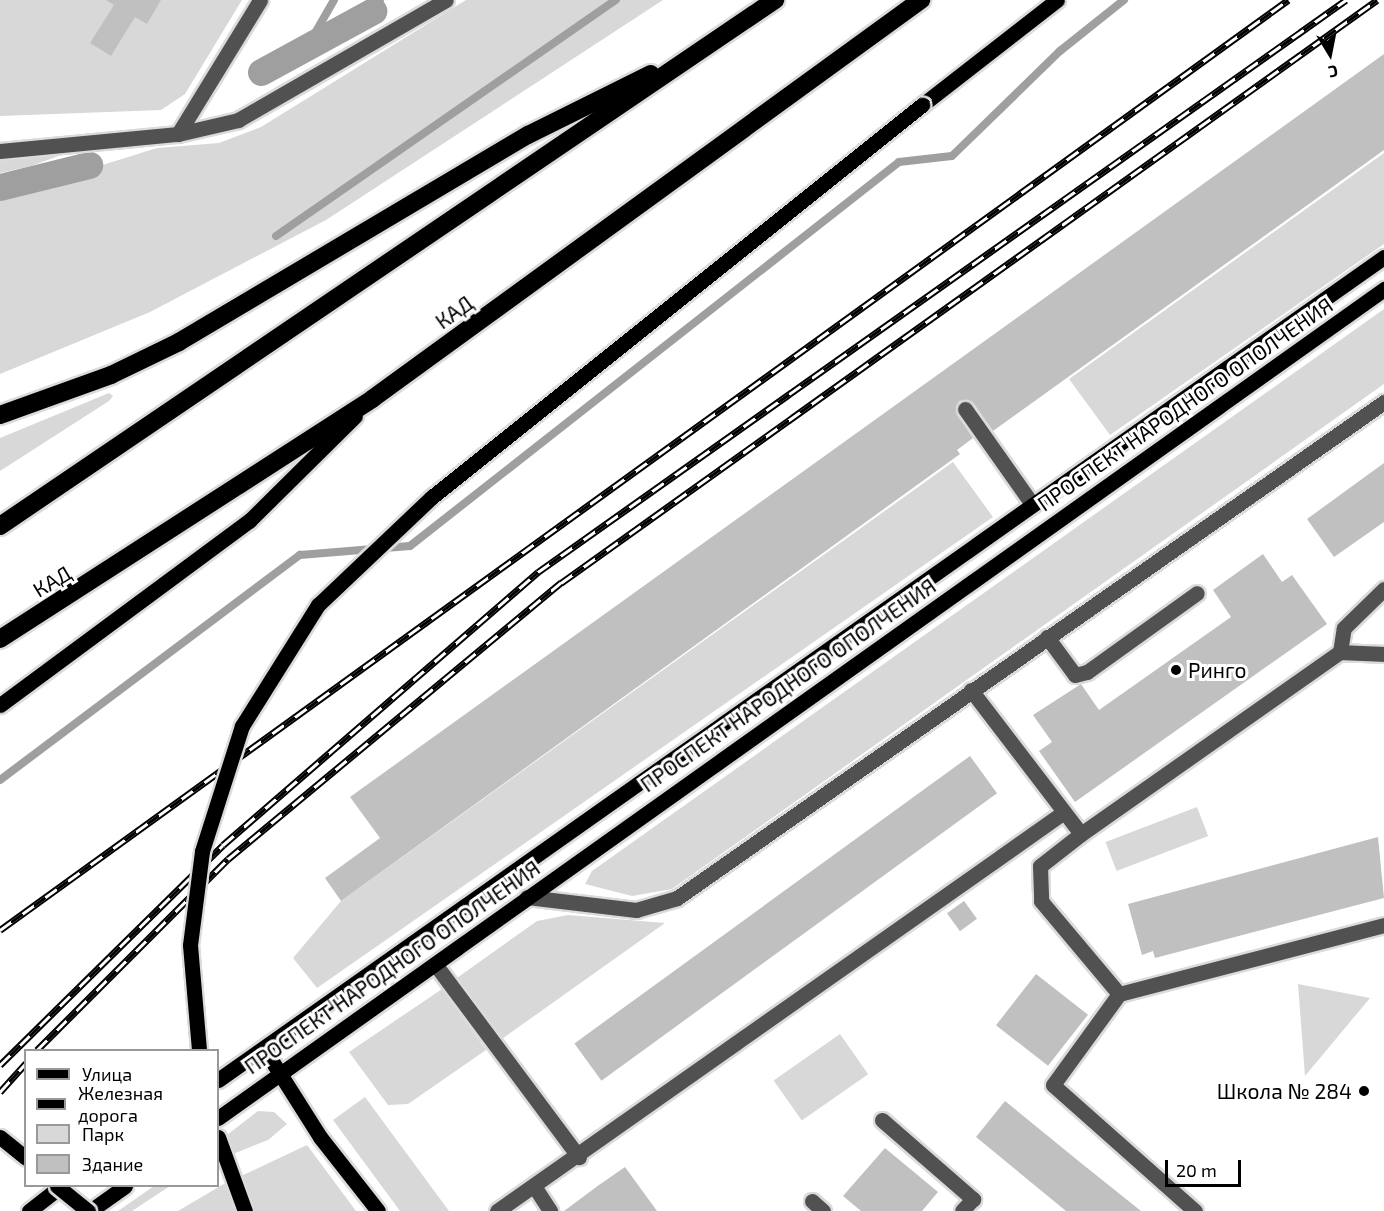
<!DOCTYPE html>
<meta charset="utf-8">
<style>
body{margin:0}
#map{position:relative;width:1384px;height:1211px;overflow:hidden;background:#fff;font-family:"Exo 2",sans-serif}
div>[style]{position:absolute}
.green>*{inset:0;background:#d8d8d8;transform-origin:0 0}
.stream>*{height:8px;margin:-4px;padding:0 4px;transform-origin:4px;border-radius:4px;background:#9f9f9f}
.canal>*{height:27px;margin:-13.5px;padding:0 13.5px;transform-origin:13.5px;border-radius:13.5px;background:#9f9f9f}
.building>*{inset:0;background:#c0c0c0;transform-origin:0 0}
.roads{filter:drop-shadow(2px 0 #dbdbdb) drop-shadow(-2px 0 #dbdbdb) drop-shadow(0 2px #dbdbdb) drop-shadow(0 -2px #dbdbdb)}
.minor>*{height:15px;margin:-7.5px;padding:0 7.5px;transform-origin:7.5px;border-radius:7.5px;background:#515151}
.major>*{height:15px;margin:-7.5px;padding:0 7.5px;transform-origin:7.5px;border-radius:7.5px;background:#000}
.highway>*{height:18px;margin:-9px;padding:0 9px;transform-origin:9px;border-radius:9px;background:#000}
.rail>*{height:7px;margin-top:-3.5px;transform-origin:0;background:repeating-linear-gradient(90deg,#fff 0 14px,#000 0 28px);box-sizing:border-box;border-block:2px solid #000}
.bridges{filter:drop-shadow(2px 0 #dbdbdb) drop-shadow(-2px 0 #dbdbdb) drop-shadow(0 2px #dbdbdb) drop-shadow(0 -2px #dbdbdb)}
.major-bridge>*{height:15px;margin:-7.5px;padding:0 7.5px;transform-origin:7.5px;border-radius:7.5px;background:#000}
.dots>*{width:16px;height:16px;translate:-50% -50%;box-sizing:border-box;border:3px solid #fff;border-radius:50%}
span{translate:-50% -50%;white-space:nowrap;text-align:center;line-height:1.15;-webkit-text-stroke:6px #fff;paint-order:stroke}
.street-label{font-size:21px;color:#000}
.poi-label{font-size:21px;color:#000}
.left{translate:0 -50%;text-align:left}
.right{translate:-100% -50%;text-align:right}
.legend{position:absolute;left:24px;top:1049px;width:195px;height:138px;box-sizing:border-box;background:#fff;border:2px solid #999;margin:0;padding:8px 10px;list-style:none;font-size:18px;color:#000}
.legend li{display:flex;align-items:center;gap:12px;height:30px}
.legend b{width:30px;border:2px solid #999}
.north{position:absolute;left:1300px;top:24px;width:60px;height:60px;-webkit-text-stroke:4px #fff;paint-order:stroke;rotate:170deg;font-size:16px;font-weight:700;line-height:24px;text-align:center;color:#000}
.north::after{content:'';display:block;margin:auto;width:21px;height:27px;background:#000;clip-path:polygon(50% 0,100% 100%,50% 72%,0 100%)}
.scale{position:absolute;left:1165px;top:1160px;width:76px;height:27px;box-sizing:border-box;border:3px solid #000;border-top:0;padding-left:8px;font-size:18px;line-height:21px;white-space:nowrap;color:#000;-webkit-text-stroke:4px #fff;paint-order:stroke}
</style>
<div id="map">
<div class="green">
<div style="clip-path:polygon(0 0,242px 0,185px 94px,161px 110px,0 116px)"></div>
<div style="clip-path:polygon(466px 0,663px 0,326px 220px,150px 312px,0 374px,0 197px,157px 148px,219px 143px,261px 127px)"></div>
<div style="clip-path:polygon(75px 150px,31px 166px,0 173px,0 157px)"></div>
<div style="clip-path:polygon(1384px 153px,1384px 244px,1110px 435px,1069px 379px)"></div>
<div style="clip-path:polygon(1384px 309px,1384px 384px,672px 889px,632px 896px,585px 884px,592px 871px)"></div>
<div style="clip-path:polygon(109px 393px,113px 396px,109px 401px,0 471px,0 438px)"></div>
<div style="clip-path:polygon(953px 462px,993px 517px,317px 988px,293px 958px,341px 901px)"></div>
<div style="left:1197px;top:807px;width:31px;height:98px;rotate:69deg"></div>
<div style="clip-path:polygon(568px 915px,665px 923px,499px 1041px,454px 980px,537px 921px)"></div>
<div style="clip-path:polygon(1298px 984px,1370px 998px,1305px 1076px)"></div>
<div style="clip-path:polygon(442px 989px,486px 1050px,408px 1104px,388px 1105px,349px 1052px)"></div>
<div style="left:840px;top:1034px;width:49px;height:81px;rotate:55deg"></div>
<div style="clip-path:polygon(365px 1097px,449px 1211px,400px 1211px,333px 1120px)"></div>
<div style="clip-path:polygon(258px 1111px,274px 1112px,287px 1124px,268px 1140px,218px 1160px,218px 1142px)"></div>
<div style="clip-path:polygon(307px 1145px,356px 1211px,178px 1211px,222px 1185px)"></div>
<div style="clip-path:polygon(154px 1186px,170px 1186px,132px 1211px,118px 1211px)"></div>
</div>
<div class="stream">
<div style="left:373px;top:11px;width:13px;rotate:-58deg"></div>
<div style="left:307px;top:47px;width:54px;rotate:-60.1deg"></div>
<div style="left:276px;top:236px;width:414px;rotate:-34.8deg"></div>
<div style="left:0;top:780px;width:375px;rotate:-36.9deg"></div>
<div style="left:300px;top:555px;width:110px;rotate:-4.7deg"></div>
<div style="left:410px;top:546px;width:622px;rotate:-38.14deg"></div>
<div style="left:899px;top:162px;width:53px;rotate:-6.5deg"></div>
<div style="left:952px;top:156px;width:151px;rotate:-44.2deg"></div>
<div style="left:1060px;top:51px;width:82px;rotate:-38.6deg"></div>
</div>
<div class="canal">
<div style="left:261px;top:72px;width:128px;rotate:-28.6deg"></div>
<div style="left:0;top:187px;width:92px;rotate:-13.9deg"></div>
</div>
<div class="building">
<div style="clip-path:polygon(106px 0,161px 0,147px 24px,135px 17px,111px 56px,90px 43px,114px 5px)"></div>
<div style="clip-path:polygon(1384px 54px,1384px 150px,993px 431px,973px 403px,959px 401px,957px 414px,973px 438px,957px 450px,960px 454px,341px 901px,325px 878px,380px 838px,350px 797px)"></div>
<div style="clip-path:polygon(1384px 463px,1384px 522px,1334px 557px,1307px 519px)"></div>
<div style="clip-path:polygon(1263px 554px,1282px 582px,1292px 575px,1327px 624px,1075px 802px,1039px 751px,1052px 742px,1033px 715px,1081px 684px,1099px 710px,1231px 617px,1213px 590px)"></div>
<div style="left:970px;top:756px;width:46px;height:489px;rotate:54deg"></div>
<div style="clip-path:polygon(1378px 837px,1384px 898px,1155px 958px,1153px 951px,1142px 955px,1128px 904px)"></div>
<div style="left:964px;top:901px;width:22px;height:21px;rotate:54deg"></div>
<div style="left:1036px;top:974px;width:66px;height:65px;rotate:38deg"></div>
<div style="clip-path:polygon(1005px 1101px,1081px 1163px,1141px 1211px,1066px 1211px,976px 1137px)"></div>
<div style="clip-path:polygon(885px 1148px,938px 1192px,922px 1211px,861px 1211px,843px 1196px)"></div>
<div style="clip-path:polygon(625px 1167px,657px 1211px,564px 1211px,599px 1185px)"></div>
</div>
<div class="roads">
<div class="minor">
<div style="left:178px;top:134px;width:157px;rotate:-58.5deg"></div>
<div style="left:0;top:151px;width:179px;rotate:-5.5deg"></div>
<div style="left:178px;top:134px;width:62px;rotate:-13.1deg"></div>
<div style="left:238px;top:120px;width:240px;rotate:-30deg"></div>
<div style="left:965px;top:409px;width:116px;rotate:54.8deg"></div>
<div style="left:1047px;top:637px;width:47px;rotate:53.6deg"></div>
<div style="left:1075px;top:675px;width:12px;rotate:-14deg"></div>
<div style="left:1087px;top:672px;width:135px;rotate:-35.7deg"></div>
<div style="left:1340px;top:652px;width:44px;rotate:2.6deg"></div>
<div style="left:971px;top:690px;width:181px;rotate:52.6deg"></div>
<div style="left:1081px;top:834px;width:52px;rotate:142deg"></div>
<div style="left:1040px;top:866px;width:35px;rotate:88deg"></div>
<div style="left:1041px;top:901px;width:121px;rotate:50deg"></div>
<div style="left:1119px;top:994px;width:274px;rotate:-14.6deg"></div>
<div style="left:1081px;top:834px;width:317px;rotate:-35.1deg"></div>
<div style="left:1340px;top:652px;width:24px;rotate:-81deg"></div>
<div style="left:1344px;top:628px;width:56px;rotate:-44.3deg"></div>
<div style="left:527px;top:897px;width:110px;rotate:6.8deg"></div>
<div style="left:636px;top:910px;width:43px;rotate:-16.3deg"></div>
<div style="left:677px;top:898px;width:864px;rotate:-35.05deg"></div>
<div style="left:435px;top:964px;width:241px;rotate:53.3deg"></div>
<div style="left:1119px;top:994px;width:112px;rotate:126deg"></div>
<div style="left:1053px;top:1085px;width:190px;rotate:41.6deg"></div>
<div style="left:882px;top:1120px;width:121px;rotate:41deg"></div>
<div style="left:973px;top:1199px;width:16px;rotate:133deg"></div>
<div style="left:534px;top:1186px;width:30px;rotate:57deg"></div>
<div style="left:812px;top:1201px;width:15px;rotate:42deg"></div>
<div style="left:497px;top:1211px;width:693px;rotate:-35.13deg"></div>
</div>
<div class="major">
<div style="left:922px;top:105px;width:171px;rotate:-37.9deg"></div>
<div style="left:0;top:705px;width:310px;rotate:-36.5deg"></div>
<div style="left:249px;top:521px;width:149px;rotate:-44.7deg"></div>
<div style="left:265px;top:1050px;width:103px;rotate:57.7deg"></div>
<div style="left:320px;top:1137px;width:94px;rotate:51.9deg"></div>
<div style="left:218px;top:1080px;width:1427px;rotate:-35.22deg"></div>
<div style="left:218px;top:1118px;width:1431px;rotate:-35.41deg"></div>
<div style="left:0;top:1137px;width:33px;rotate:39deg"></div>
<div style="left:218px;top:1137px;width:79px;rotate:70deg"></div>
<div style="left:29px;top:1211px;width:41px;rotate:-38deg"></div>
<div style="left:90px;top:1211px;width:43px;rotate:-35.5deg"></div>
</div>
<div class="highway">
<div style="left:0;top:415px;width:118px;rotate:-19.8deg"></div>
<div style="left:111px;top:375px;width:76px;rotate:-25.9deg"></div>
<div style="left:179px;top:342px;width:406px;rotate:-30.7deg"></div>
<div style="left:528px;top:135px;width:137px;rotate:-26.4deg"></div>
<div style="left:0;top:526px;width:937px;rotate:-34.17deg"></div>
<div style="left:0;top:639px;width:443px;rotate:-32.8deg"></div>
<div style="left:372px;top:399px;width:679px;rotate:-36.01deg"></div>
</div>
</div>
<div class="rail">
<div style="left:0;top:930px;width:1589px;rotate:-35.83deg"></div>
<div style="left:37px;top:1050px;width:270px;rotate:-45deg"></div>
<div style="left:228px;top:859px;width:433px;rotate:-39.7deg"></div>
<div style="left:561px;top:583px;width:1003px;rotate:-35.54deg"></div>
<div style="left:0;top:1065px;width:313px;rotate:-44.6deg"></div>
<div style="left:223px;top:845px;width:417px;rotate:-40.9deg"></div>
<div style="left:538px;top:572px;width:990px;rotate:-35.3deg"></div>
<div style="left:0;top:1092px;width:39px;rotate:-48deg"></div>
</div>
<div class="bridges">
<div class="major-bridge">
<div style="left:199px;top:1050px;width:105px;rotate:-94.9deg"></div>
<div style="left:190px;top:945px;width:95px;rotate:-82.7deg"></div>
<div style="left:202px;top:851px;width:131px;rotate:-72.3deg"></div>
<div style="left:242px;top:726px;width:143px;rotate:-57.9deg"></div>
<div style="left:318px;top:605px;width:157px;rotate:-43.5deg"></div>
<div style="left:432px;top:497px;width:628px;rotate:-38.66deg"></div>
<div style="left:57px;top:1186px;width:40px;rotate:39deg"></div>
</div>
</div>
<div class="dots">
<div style="left:1176px;top:670px;background:#000"></div>
<div style="left:1364px;top:1091px;background:#000"></div>
</div>
<div class="street-label">
<span style="left:454px;top:312px;rotate:-36deg">КАД</span>
<span style="left:1185px;top:404px;rotate:-35deg">ПРОСПЕКТ НАРОДНОГО ОПОЛЧЕНИЯ</span>
<span style="left:52px;top:581px;rotate:-31deg">КАД</span>
<span style="left:788px;top:685px;rotate:-35deg">ПРОСПЕКТ НАРОДНОГО ОПОЛЧЕНИЯ</span>
<span style="left:392px;top:967px;rotate:-35deg">ПРОСПЕКТ НАРОДНОГО ОПОЛЧЕНИЯ</span>
</div>
<div class="poi-label">
<span class="left" style="left:1188px;top:670px">Ринго</span>
<span class="right" style="left:1352px;top:1091px">Школа № 284</span>
</div>
<ul class="legend">
<li><b style="height:8px;background:#000"></b>Улица</li>
<li><b style="height:8px;background:#000"></b>Железная дорога</li>
<li><b style="height:16px;background:#d8d8d8"></b>Парк</li>
<li><b style="height:16px;background:#c0c0c0"></b>Здание</li>
</ul>
<div class="north">С</div>
<div class="scale">20 m</div>
</div>
